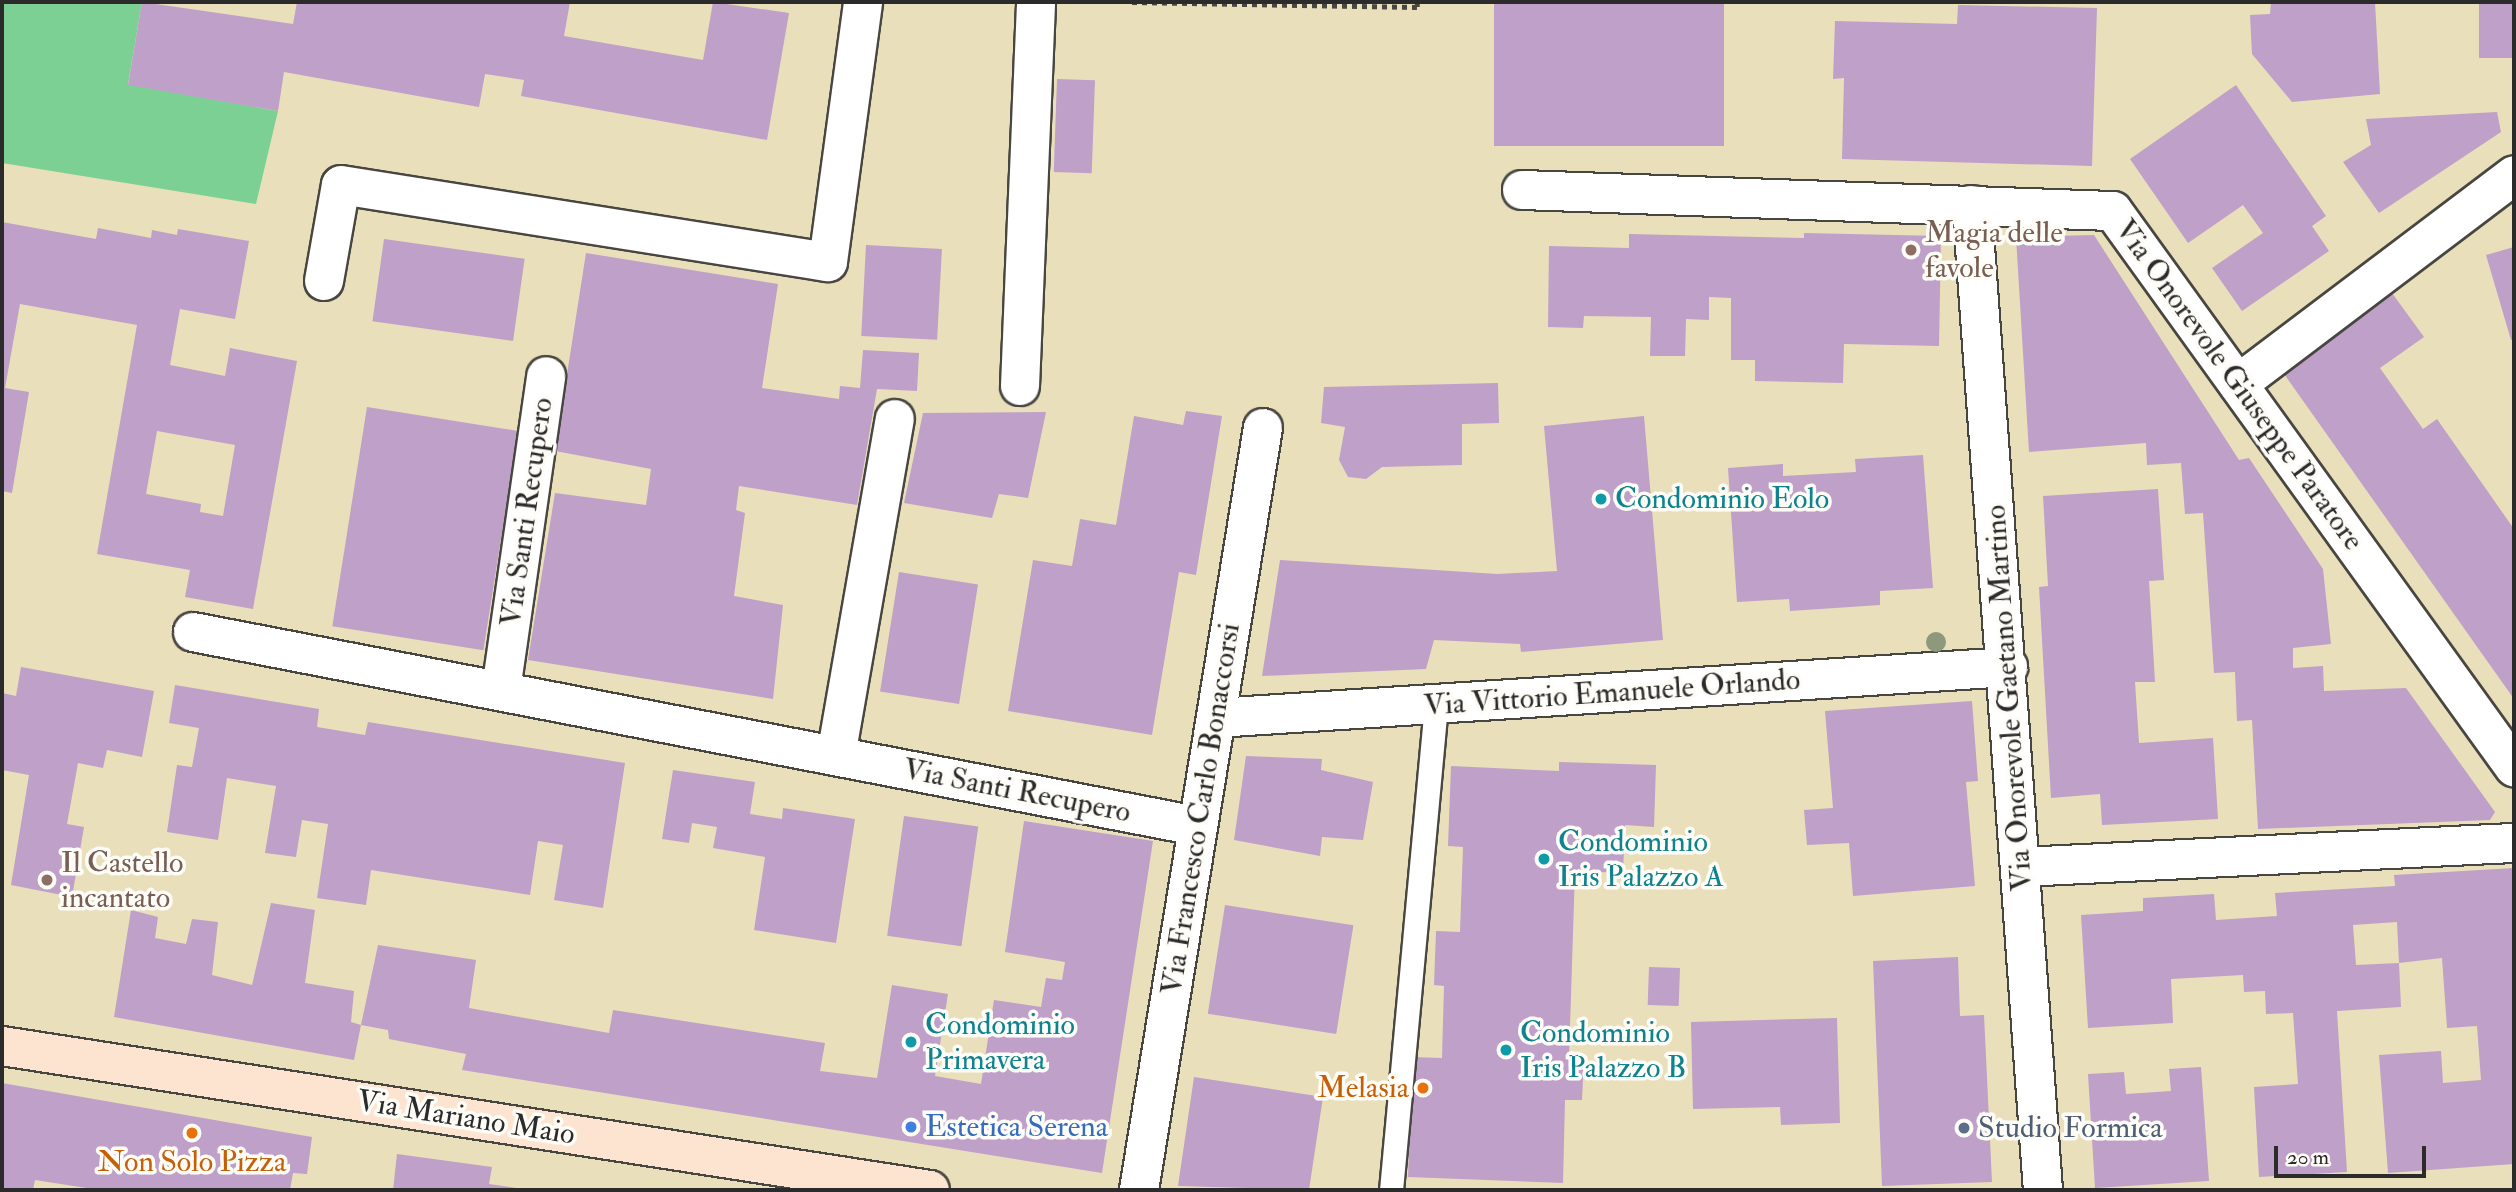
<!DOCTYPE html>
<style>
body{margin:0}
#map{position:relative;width:2516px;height:1192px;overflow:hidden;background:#e9dfba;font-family:"IM FELL Double Pica",serif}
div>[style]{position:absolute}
.green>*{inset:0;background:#7cd093}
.building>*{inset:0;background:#bfa0c8;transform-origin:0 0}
.path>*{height:4.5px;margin-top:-2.25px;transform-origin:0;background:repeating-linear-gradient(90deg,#484640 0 5px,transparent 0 10px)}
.roads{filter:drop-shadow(2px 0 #484640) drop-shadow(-2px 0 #484640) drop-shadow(0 2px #484640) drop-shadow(0 -2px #484640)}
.lane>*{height:23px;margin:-11.5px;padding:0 11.5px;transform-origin:11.5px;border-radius:11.5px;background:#fff}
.street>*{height:38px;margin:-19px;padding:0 19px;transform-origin:19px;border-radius:19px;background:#fff}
.secondary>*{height:38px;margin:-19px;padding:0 19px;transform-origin:19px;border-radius:19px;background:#fde4d1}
.trees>*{width:20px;height:20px;margin:-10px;border-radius:50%;background:#8e987c}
.dots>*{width:19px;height:19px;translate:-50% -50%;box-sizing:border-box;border:4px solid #fdfcf7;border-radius:50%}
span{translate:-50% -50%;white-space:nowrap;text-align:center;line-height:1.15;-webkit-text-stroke:7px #fdfcf7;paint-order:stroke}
.education-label{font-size:30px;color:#785e54}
.left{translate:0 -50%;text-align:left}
.street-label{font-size:30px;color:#2b2b2b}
.culture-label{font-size:30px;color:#0d838f}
.food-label{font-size:30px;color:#c56008}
.right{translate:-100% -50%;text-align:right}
.shop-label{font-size:30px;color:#366cbe}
.service-label{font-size:30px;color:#4e5e75}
.frame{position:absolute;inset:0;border:4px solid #2b2b2b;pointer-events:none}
.scale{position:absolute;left:2274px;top:1146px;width:152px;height:32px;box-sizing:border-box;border:4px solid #2b2b2b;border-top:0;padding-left:9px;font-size:21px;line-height:24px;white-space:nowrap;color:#2b2b2b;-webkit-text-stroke:5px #fdfcf7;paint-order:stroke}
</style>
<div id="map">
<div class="green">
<div style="clip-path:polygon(2px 2px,142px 2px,128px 84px,278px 111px,256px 204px,2px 163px)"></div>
</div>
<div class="building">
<div style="clip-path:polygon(142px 2px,293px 24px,297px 2px,570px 2px,564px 36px,703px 60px,713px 2px,789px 13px,767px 140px,521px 96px,524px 80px,485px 74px,479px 107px,284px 72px,278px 111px,128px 85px)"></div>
<div style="left:1494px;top:2px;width:230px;height:144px"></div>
<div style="clip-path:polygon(2271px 2px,2375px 2px,2380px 94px,2292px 102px,2252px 54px,2250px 15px,2270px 14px)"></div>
<div style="left:2479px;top:2px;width:35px;height:56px"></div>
<div style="clip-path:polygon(1958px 5px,2097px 8px,2092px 166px,1842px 159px,1844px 78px,1833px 79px,1835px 21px,1957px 24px)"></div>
<div style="left:1057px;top:79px;width:38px;height:93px;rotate:2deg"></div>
<div style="clip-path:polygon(2236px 85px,2326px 216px,2312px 226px,2329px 251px,2242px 311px,2212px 268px,2263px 233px,2243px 205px,2188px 243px,2130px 159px)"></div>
<div style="clip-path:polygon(2497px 112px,2501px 132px,2379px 213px,2343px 162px,2371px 145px,2366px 119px)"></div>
<div style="clip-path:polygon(evenodd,2px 222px,96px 239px,98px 228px,151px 238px,152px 230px,177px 235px,178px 229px,249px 241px,235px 319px,180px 309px,170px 365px,225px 376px,230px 348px,297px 361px,253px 609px,185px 597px,190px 570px,97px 554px,137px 325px,20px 304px,5px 388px,29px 392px,12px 493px,2px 491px,2px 222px,157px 431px,235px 445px,223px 516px,200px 512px,201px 504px,146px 494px,157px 431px)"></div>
<div style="clip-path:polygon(1804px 233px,1941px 236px,1939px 346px,1844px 344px,1843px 383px,1755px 381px,1755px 360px,1731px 360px,1731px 298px,1709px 297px,1709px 320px,1686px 319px,1685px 356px,1650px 356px,1651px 317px,1584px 316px,1583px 328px,1548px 327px,1549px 246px,1629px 248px,1629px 234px,1804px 238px)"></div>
<div style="clip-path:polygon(2094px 235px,2239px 460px,2249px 458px,2323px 569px,2331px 644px,2293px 648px,2293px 668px,2323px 666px,2324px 691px,2406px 688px,2495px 812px,2490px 820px,2258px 829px,2252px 720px,2237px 721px,2235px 672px,2214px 673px,2203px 513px,2185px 514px,2181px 463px,2147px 465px,2146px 443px,2029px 452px,2016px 237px)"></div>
<div style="left:384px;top:239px;width:142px;height:83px;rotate:8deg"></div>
<div style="left:866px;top:245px;width:76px;height:91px;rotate:3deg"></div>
<div style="clip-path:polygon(2514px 247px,2514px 340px,2511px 340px,2486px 255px)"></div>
<div style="clip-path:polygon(586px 253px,778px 284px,762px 388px,839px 399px,840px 386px,860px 388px,863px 350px,919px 353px,917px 391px,877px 389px,857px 505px,739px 486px,736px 510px,745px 513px,734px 596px,783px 605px,773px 699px,528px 660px,555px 493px,646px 505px,651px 469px,555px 451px)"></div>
<div style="clip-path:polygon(2392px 293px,2424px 337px,2380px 368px,2423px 429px,2437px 419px,2514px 529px,2514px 699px,2282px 371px)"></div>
<div style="clip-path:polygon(1498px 383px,1499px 423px,1462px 424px,1462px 465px,1382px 467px,1366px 479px,1348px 477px,1339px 460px,1345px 427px,1321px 423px,1324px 387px)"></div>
<div style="left:367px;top:407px;width:153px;height:222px;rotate:9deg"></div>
<div style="clip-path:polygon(1186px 411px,1222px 416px,1196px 575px,1179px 572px,1152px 735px,1008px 711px,1033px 560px,1072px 566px,1080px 519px,1116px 525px,1134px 416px,1183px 425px)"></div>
<div style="clip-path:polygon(1046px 412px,1028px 498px,999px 494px,992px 518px,904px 503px,923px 413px)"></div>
<div style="clip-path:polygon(1644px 416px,1663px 640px,1521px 652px,1520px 644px,1434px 640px,1426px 669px,1262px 676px,1280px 560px,1497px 574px,1557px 571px,1544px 426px)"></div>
<div style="clip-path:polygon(1923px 455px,1933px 588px,1880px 591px,1880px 605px,1790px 611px,1789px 599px,1737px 602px,1728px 468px,1783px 464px,1783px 476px,1856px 472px,1855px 459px)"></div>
<div style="clip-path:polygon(2158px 489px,2164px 580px,2149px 581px,2155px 682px,2135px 682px,2139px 743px,2213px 738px,2218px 819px,2102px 825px,2100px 794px,2051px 798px,2039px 587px,2048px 586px,2043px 496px)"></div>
<div style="left:899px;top:572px;width:80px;height:121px;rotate:9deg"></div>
<div style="clip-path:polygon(21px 667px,154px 691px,142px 757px,107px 750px,103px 768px,78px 763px,67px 824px,84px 827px,72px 897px,11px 885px,29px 775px,2px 770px,2px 693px,16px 696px)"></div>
<div style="clip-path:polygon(175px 685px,319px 709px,317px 727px,365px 735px,368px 722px,625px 763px,603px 908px,554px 900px,563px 845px,538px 841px,530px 895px,371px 870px,366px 905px,317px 898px,328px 824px,302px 820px,296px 857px,265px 853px,276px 786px,227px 778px,218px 840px,167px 832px,177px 765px,192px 767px,199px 728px,169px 723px)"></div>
<div style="clip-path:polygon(1972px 701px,1978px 781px,1966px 782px,1975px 886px,1853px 896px,1849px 843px,1807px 845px,1804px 810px,1833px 808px,1825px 711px)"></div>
<div style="clip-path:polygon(1246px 756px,1322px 759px,1321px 770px,1373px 782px,1363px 840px,1322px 837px,1320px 856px,1234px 840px)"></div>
<div style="clip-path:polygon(1559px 762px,1656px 765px,1654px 827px,1625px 825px,1623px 873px,1575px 871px,1569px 1058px,1584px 1058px,1582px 1100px,1565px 1100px,1563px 1183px,1408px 1177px,1412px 1057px,1442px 1058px,1444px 986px,1434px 985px,1436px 931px,1460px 932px,1463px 847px,1448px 846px,1451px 766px,1559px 771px)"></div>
<div style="clip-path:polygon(673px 770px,755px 782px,750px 814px,782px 819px,783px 808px,855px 819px,836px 943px,754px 930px,765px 857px,713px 848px,717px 827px,692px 823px,689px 843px,662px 839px)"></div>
<div style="left:904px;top:816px;width:75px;height:121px;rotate:8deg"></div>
<div style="clip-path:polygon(1024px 821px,1153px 841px,1102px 1173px,462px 1070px,466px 1054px,389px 1039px,388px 1030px,361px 1025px,378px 945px,476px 960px,469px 1008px,609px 1033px,613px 1010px,825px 1043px,820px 1071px,877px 1078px,892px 985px,948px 994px,935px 1076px,981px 1084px,994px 1000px,1041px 1007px,1046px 978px,1062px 980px,1065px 962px,1005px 952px)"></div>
<div style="clip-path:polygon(2514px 868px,2514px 1164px,2388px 1173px,2379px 1055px,2441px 1051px,2443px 1083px,2481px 1080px,2477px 1026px,2447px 1028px,2442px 958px,2399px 963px,2397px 922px,2353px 925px,2356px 965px,2399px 963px,2401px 1007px,2337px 1011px,2347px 1172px,2259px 1177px,2254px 1087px,2298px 1084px,2293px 1013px,2266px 1014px,2265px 991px,2244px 992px,2243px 975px,2171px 979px,2173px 1023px,2088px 1028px,2081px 915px,2143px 911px,2143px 898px,2214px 894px,2216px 920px,2277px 916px,2275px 893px,2395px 886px,2394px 875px)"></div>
<div style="clip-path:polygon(271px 903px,315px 910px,305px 983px,354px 991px,351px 1022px,361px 1025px,354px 1060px,114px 1017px,131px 910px,158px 917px,155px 938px,186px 944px,192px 919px,218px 922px,212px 975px,252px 985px)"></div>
<div style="left:1225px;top:905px;width:130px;height:110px;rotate:9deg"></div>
<div style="clip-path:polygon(1958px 957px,1960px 1016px,1984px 1015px,1992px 1182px,1882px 1186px,1873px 961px)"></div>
<div style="left:1649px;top:967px;width:31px;height:38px;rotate:2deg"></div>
<div style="clip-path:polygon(1837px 1018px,1840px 1123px,1781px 1125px,1780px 1107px,1693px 1109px,1691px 1022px)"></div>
<div style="clip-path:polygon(2201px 1067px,2209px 1181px,2095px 1188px,2088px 1074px,2124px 1072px,2126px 1094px,2171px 1091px,2169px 1069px)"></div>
<div style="clip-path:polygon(1194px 1077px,1323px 1097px,1309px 1190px,1178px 1186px)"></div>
<div style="clip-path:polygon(2px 1083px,312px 1137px,307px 1174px,293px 1173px,290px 1190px,99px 1190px,35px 1180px,33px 1190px,2px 1190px)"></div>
<div style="clip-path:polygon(397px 1154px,492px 1167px,489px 1184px,530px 1190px,393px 1190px)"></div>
</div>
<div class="path">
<div style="left:1132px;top:2px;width:285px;rotate:1deg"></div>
<div style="left:1417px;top:7px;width:5px;rotate:-90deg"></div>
</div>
<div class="roads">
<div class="lane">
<div style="left:1391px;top:1190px;width:488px;rotate:-84.7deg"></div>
</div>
<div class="street">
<div style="left:1522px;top:190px;width:591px;rotate:2.04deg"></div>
<div style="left:2113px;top:211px;width:686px;rotate:54.2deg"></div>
<div style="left:1972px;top:205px;width:988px;rotate:85.88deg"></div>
<div style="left:324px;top:281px;width:97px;rotate:-80deg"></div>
<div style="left:341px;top:185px;width:493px;rotate:9deg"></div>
<div style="left:828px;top:262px;width:262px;rotate:-82.3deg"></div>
<div style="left:2238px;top:384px;width:346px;rotate:-37.1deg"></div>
<div style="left:1020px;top:386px;width:384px;rotate:-87.6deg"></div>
<div style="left:193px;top:632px;width:1023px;rotate:10.94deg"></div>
<div style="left:501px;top:690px;width:317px;rotate:-81.8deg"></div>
<div style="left:1216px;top:718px;width:794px;rotate:-3.68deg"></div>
<div style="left:836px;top:756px;width:342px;rotate:-80.1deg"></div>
<div style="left:2022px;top:867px;width:493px;rotate:-2.8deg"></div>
<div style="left:1139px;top:1190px;width:772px;rotate:-80.76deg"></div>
</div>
<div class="secondary">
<div style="left:2px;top:1046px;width:939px;rotate:8.82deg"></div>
</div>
</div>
<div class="trees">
<div style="left:1936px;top:642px"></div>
</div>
<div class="dots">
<div style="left:1911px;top:250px;background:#8d6e63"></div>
<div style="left:1601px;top:499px;background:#0f9aa8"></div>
<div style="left:1544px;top:859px;background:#0f9aa8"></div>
<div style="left:47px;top:880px;background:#8d6e63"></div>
<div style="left:911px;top:1042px;background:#0f9aa8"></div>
<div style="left:1506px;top:1050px;background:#0f9aa8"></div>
<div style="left:1423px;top:1088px;background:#e8710a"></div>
<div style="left:911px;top:1127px;background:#3f7fe0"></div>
<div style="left:1964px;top:1128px;background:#5c6f8a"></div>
<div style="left:192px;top:1133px;background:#e8710a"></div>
</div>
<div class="education-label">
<span class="left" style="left:1925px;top:250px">Magia delle<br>favole</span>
<span class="left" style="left:61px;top:880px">Il Castello<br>incantato</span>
</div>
<div class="street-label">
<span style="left:2239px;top:385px;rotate:54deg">Via Onorevole Giuseppe Paratore</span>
<span style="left:527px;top:512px;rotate:-82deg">Via Santi Recupero</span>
<span style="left:1612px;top:693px;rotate:-4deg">Via Vittorio Emanuele Orlando</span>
<span style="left:2009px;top:698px;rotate:-94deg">Via Onorevole Gaetano Martino</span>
<span style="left:1017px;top:791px;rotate:11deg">Via Santi Recupero</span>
<span style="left:1201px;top:809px;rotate:-81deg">Via Francesco Carlo Bonaccorsi</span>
<span style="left:466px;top:1118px;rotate:9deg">Via Mariano Maio</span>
</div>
<div class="culture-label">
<span class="left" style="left:1615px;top:499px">Condominio Eolo</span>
<span class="left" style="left:1558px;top:859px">Condominio<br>Iris Palazzo A</span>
<span class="left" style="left:925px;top:1042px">Condominio<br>Primavera</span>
<span class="left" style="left:1520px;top:1050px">Condominio<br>Iris Palazzo B</span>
</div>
<div class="food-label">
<span class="right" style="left:1409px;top:1088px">Melasia</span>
<span style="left:192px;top:1162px">Non Solo Pizza</span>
</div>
<div class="shop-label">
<span class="left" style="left:925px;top:1127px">Estetica Serena</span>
</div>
<div class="service-label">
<span class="left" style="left:1978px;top:1128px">Studio Formica</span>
</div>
<div class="frame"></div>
<div class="scale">20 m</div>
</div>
